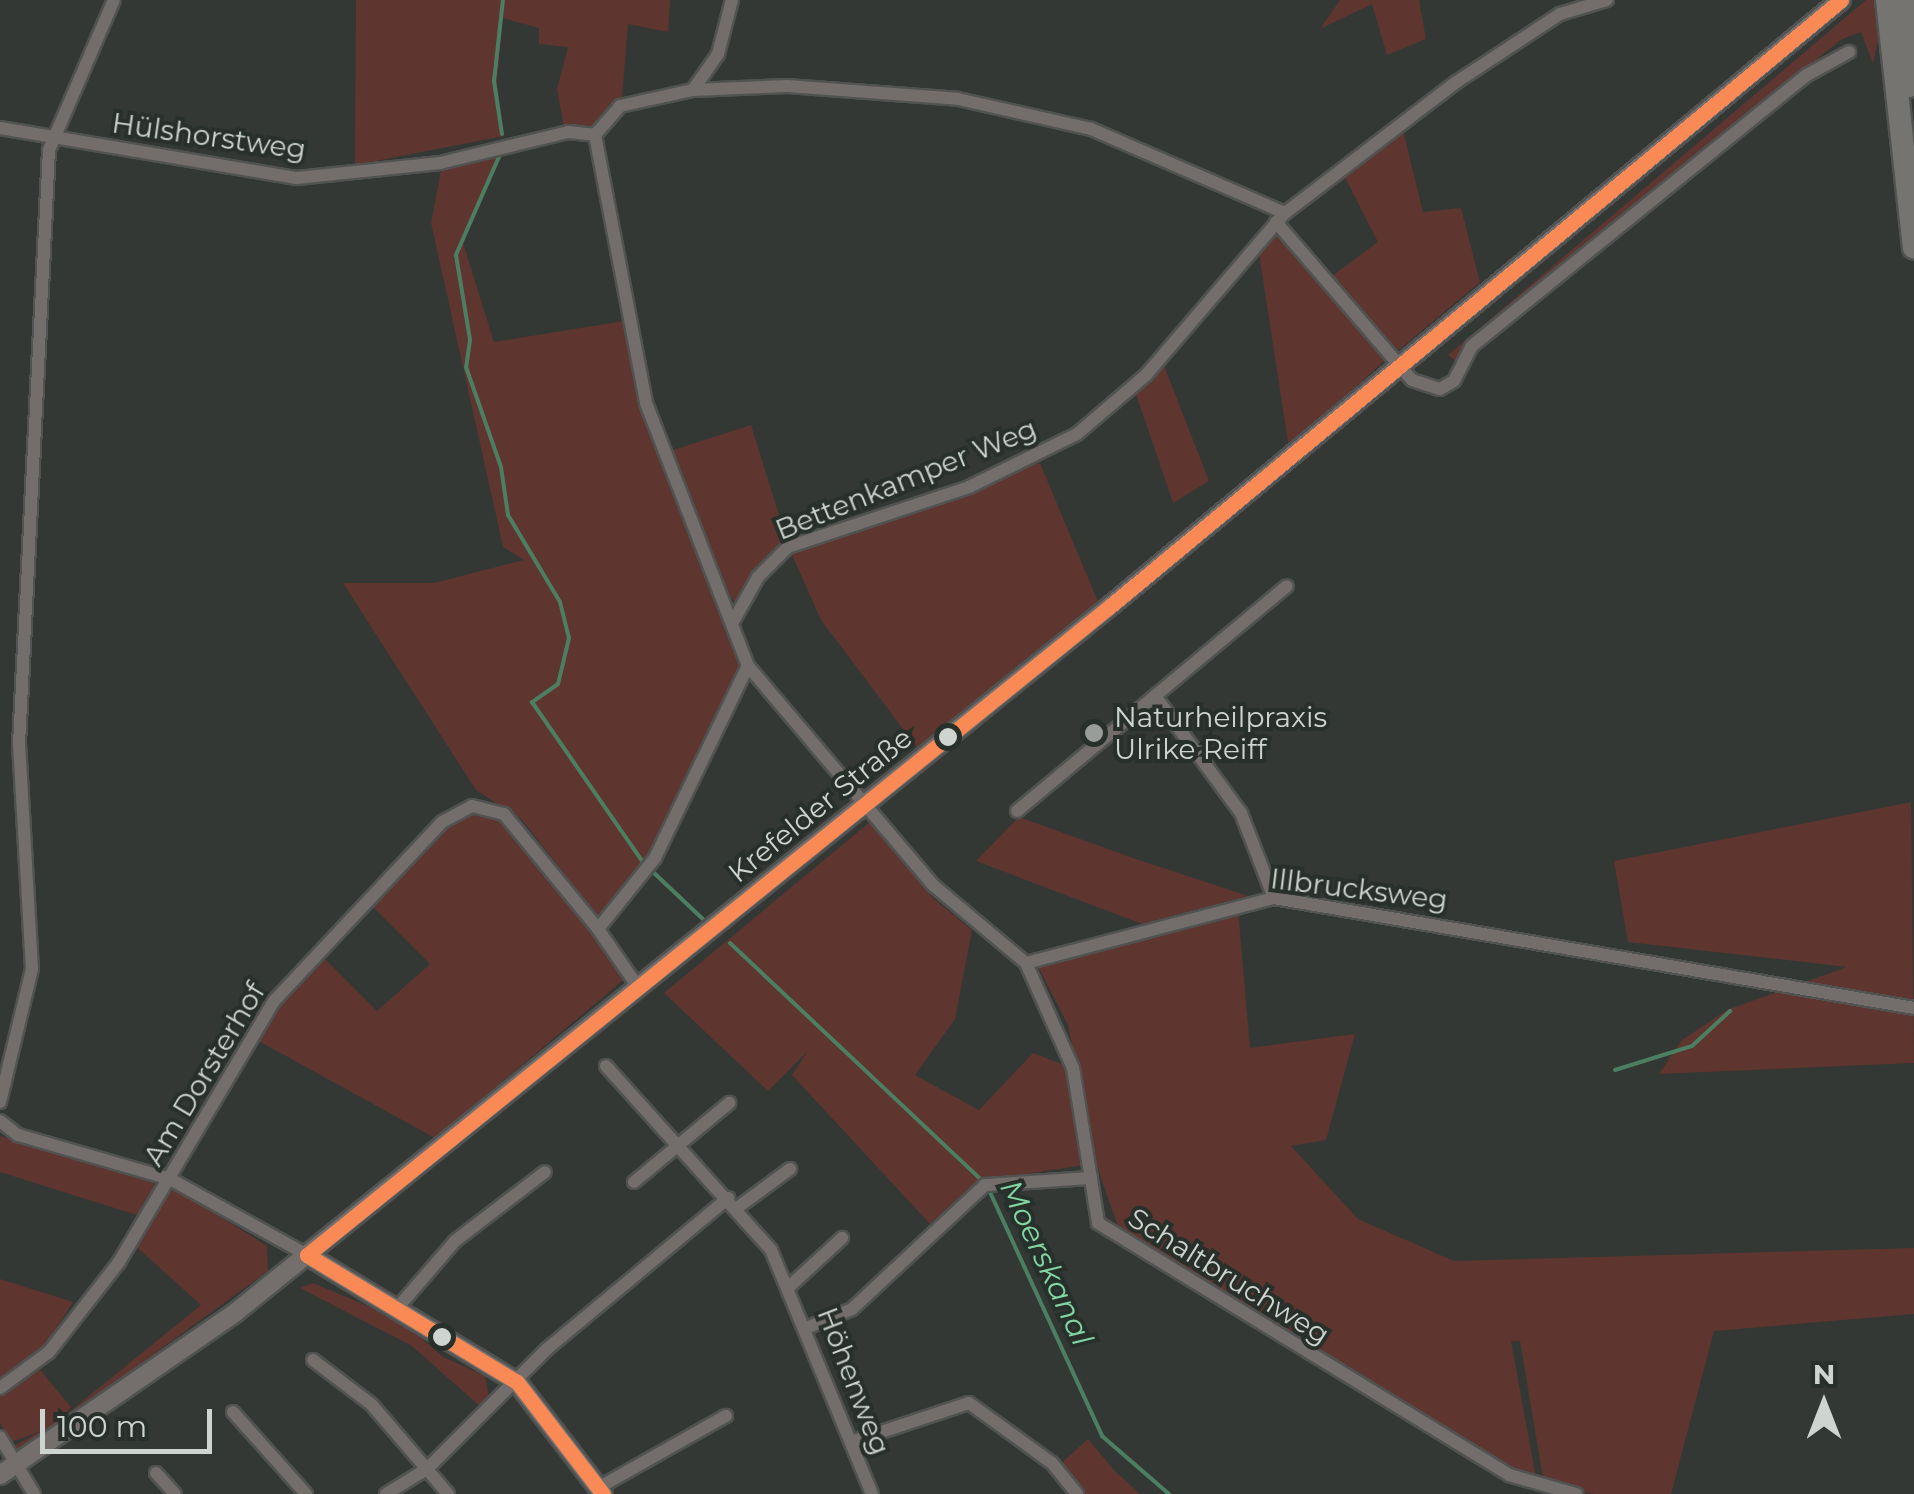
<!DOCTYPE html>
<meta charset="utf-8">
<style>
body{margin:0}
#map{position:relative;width:1914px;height:1494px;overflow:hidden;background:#333835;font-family:Montserrat,sans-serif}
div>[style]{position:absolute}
.green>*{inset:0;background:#5e352f}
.stream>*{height:4px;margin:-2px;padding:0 2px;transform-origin:2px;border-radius:2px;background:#4c7f61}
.roads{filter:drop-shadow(2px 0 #505351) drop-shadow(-2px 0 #505351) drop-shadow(0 2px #505351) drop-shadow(0 -2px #505351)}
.street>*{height:12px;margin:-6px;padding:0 6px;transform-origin:6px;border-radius:6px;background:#736d6b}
.secondary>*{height:18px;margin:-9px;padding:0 9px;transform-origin:9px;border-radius:9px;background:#746f6c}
.highway>*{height:22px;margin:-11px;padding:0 11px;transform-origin:11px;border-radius:11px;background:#767471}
.bus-1>*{height:15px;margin:-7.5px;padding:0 7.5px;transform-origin:7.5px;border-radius:7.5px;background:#f98a56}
.dots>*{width:28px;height:28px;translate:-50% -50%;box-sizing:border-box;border:5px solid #27302a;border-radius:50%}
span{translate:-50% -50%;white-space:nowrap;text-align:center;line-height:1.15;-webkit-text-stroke:8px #27302a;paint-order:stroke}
.street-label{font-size:28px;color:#ced4d0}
.poi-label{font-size:28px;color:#ced4d0}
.left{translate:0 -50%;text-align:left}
.water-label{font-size:30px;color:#82d6a4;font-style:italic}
.north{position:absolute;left:1774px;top:1354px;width:100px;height:100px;-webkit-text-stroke:8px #27302a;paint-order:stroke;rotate:0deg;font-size:28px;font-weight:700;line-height:40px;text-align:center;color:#ced4d0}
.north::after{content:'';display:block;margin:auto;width:35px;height:45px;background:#ced4d0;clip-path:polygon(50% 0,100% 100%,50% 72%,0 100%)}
.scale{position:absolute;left:40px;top:1409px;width:172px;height:45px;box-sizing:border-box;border:5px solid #ced4d0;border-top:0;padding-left:12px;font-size:30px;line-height:35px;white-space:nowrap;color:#ced4d0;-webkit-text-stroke:8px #27302a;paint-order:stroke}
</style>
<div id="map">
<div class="green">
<div style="clip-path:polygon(356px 0,670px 0,668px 32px,628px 24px,622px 98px,598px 126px,564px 128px,557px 89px,568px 47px,539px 44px,539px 28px,503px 18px,497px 82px,504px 136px,355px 165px)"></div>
<div style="clip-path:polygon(1340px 0,1419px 0,1426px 39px,1387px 55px,1372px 4px,1320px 29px)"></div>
<div style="clip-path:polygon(1866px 0,1877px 0,1880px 31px,1873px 64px,1861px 32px,1842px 39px,1617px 219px,1455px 361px,1448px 355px)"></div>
<div style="clip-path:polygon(1403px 130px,1423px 212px,1461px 208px,1480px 282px,1399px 350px,1347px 305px,1384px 361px,1289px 449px,1259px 253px,1277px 232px,1325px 281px,1378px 242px,1341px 170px)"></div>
<div style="clip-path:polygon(505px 146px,463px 243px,494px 342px,630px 320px,664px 453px,751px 425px,789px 547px,1077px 438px,1027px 466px,1040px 463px,1099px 604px,919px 750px,821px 620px,789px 548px,734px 602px,712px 566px,741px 664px,652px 855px,599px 918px,522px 820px,476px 790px,343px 583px,434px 583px,524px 560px,503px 547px,431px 223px,442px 165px)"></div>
<div style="clip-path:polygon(1163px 363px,1209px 481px,1173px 503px,1136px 394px,1124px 401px)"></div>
<div style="clip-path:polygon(1911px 802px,1914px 1063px,1659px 1074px,1682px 1040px,1727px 1010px,1847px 967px,1628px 942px,1614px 861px)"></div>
<div style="clip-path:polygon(472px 806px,512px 824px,627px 977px,435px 1138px,253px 1038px,318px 952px,377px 1011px,430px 964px,366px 900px,429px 833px)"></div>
<div style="clip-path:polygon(1019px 817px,1133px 858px,1248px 896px,1142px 924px,976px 861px)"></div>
<div style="clip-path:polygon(871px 821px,933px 898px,972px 930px,955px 1019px,915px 1075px,979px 1110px,1033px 1053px,1067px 1066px,1084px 1165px,976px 1182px,930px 1224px,792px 1075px,808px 1051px,768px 1091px,664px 993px)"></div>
<div style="clip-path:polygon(1238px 909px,1250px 1048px,1355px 1034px,1326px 1140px,1291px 1146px,1358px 1219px,1454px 1261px,1914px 1248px,1914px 1314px,1714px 1331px,1671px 1494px,1594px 1494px,1544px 1484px,1520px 1341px,1511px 1341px,1536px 1478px,1515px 1472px,1124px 1236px,1116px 1221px,1096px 1163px,1068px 1025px,1037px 965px)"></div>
<div style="clip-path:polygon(0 1136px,151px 1178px,157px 1191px,143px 1217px,0 1172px)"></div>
<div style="clip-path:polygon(170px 1185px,267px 1246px,268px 1271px,18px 1453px,12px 1447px,39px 1432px,11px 1442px,0 1423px,0 1395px,36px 1365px,71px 1407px,63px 1417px,201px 1305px,130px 1241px)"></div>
<div style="clip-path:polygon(0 1279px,73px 1302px,44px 1348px,0 1383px)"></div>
<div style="clip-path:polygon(313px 1283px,399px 1319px,443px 1357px,485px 1376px,489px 1397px,482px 1408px,412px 1346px,300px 1288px)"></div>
<div style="clip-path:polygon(1088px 1439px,1114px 1470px,1140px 1494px,1084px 1494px,1058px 1466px)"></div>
</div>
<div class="stream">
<div style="left:502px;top:134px;width:54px;rotate:-98.6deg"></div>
<div style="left:494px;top:81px;width:81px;rotate:-83.7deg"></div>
<div style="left:502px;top:150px;width:115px;rotate:113.7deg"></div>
<div style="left:456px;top:255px;width:86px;rotate:80.6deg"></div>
<div style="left:470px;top:340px;width:27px;rotate:98deg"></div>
<div style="left:466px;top:367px;width:106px;rotate:70.7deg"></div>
<div style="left:501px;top:467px;width:49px;rotate:81.7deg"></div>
<div style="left:508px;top:515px;width:101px;rotate:59.1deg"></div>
<div style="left:560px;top:602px;width:37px;rotate:76deg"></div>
<div style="left:569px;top:638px;width:47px;rotate:103.4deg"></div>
<div style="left:558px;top:684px;width:32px;rotate:145deg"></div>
<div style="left:532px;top:702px;width:197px;rotate:55.3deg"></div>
<div style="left:653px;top:872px;width:71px;rotate:43.3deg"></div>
<div style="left:730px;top:943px;width:349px;rotate:43.3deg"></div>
<div style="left:1615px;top:1070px;width:81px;rotate:-17.3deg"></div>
<div style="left:1692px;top:1046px;width:52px;rotate:-42.6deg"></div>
<div style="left:989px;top:1190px;width:271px;rotate:65.3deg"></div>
<div style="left:1102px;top:1436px;width:89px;rotate:40.9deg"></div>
</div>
<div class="roads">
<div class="street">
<div style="left:693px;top:90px;width:44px;rotate:-55.2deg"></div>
<div style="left:718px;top:54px;width:56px;rotate:-75.5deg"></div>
<div style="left:0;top:128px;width:301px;rotate:9.6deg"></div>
<div style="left:297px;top:178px;width:144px;rotate:-6deg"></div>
<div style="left:440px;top:163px;width:132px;rotate:-13.6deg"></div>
<div style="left:568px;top:132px;width:27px;rotate:6deg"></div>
<div style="left:595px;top:135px;width:273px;rotate:79.2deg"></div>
<div style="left:646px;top:403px;width:282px;rotate:68.8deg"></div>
<div style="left:748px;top:666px;width:287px;rotate:49.8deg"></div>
<div style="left:933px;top:885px;width:121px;rotate:40deg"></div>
<div style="left:1026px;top:963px;width:256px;rotate:-14.7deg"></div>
<div style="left:1274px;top:898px;width:649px;rotate:9.75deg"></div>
<div style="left:595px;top:135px;width:38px;rotate:-49deg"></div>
<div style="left:620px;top:106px;width:75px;rotate:-12.4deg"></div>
<div style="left:693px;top:90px;width:94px;rotate:-2.4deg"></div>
<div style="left:787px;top:86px;width:171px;rotate:4.3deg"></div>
<div style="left:958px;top:99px;width:136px;rotate:12.7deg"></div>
<div style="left:1091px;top:129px;width:211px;rotate:23.4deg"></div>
<div style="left:1276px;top:222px;width:208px;rotate:49.3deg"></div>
<div style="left:1412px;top:380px;width:29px;rotate:18deg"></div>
<div style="left:1440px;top:389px;width:16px;rotate:-30deg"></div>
<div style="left:1454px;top:381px;width:39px;rotate:-63deg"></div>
<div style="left:1472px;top:346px;width:431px;rotate:-39deg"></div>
<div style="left:1807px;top:75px;width:48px;rotate:-28.7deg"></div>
<div style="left:734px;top:620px;width:49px;rotate:-60.8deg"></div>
<div style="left:758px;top:577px;width:42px;rotate:-45deg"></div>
<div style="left:788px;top:547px;width:191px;rotate:-18.3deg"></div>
<div style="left:969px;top:487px;width:120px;rotate:-26.1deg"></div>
<div style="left:1077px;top:434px;width:91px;rotate:-40.5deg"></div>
<div style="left:1146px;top:375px;width:213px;rotate:-49.4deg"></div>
<div style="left:1285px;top:213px;width:214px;rotate:-37.4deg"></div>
<div style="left:1455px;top:83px;width:126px;rotate:-33.3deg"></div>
<div style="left:1560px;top:14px;width:49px;rotate:-16.6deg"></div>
<div style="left:1155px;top:696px;width:145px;rotate:53.7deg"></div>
<div style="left:1241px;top:813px;width:91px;rotate:68.8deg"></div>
<div style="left:1017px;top:811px;width:351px;rotate:-39.8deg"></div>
<div style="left:1026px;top:963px;width:115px;rotate:65.9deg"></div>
<div style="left:1073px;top:1068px;width:157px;rotate:80.8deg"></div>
<div style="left:1098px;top:1223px;width:482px;rotate:31.5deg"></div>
<div style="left:1509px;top:1475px;width:70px;rotate:15.8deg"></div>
<div style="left:638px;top:987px;width:70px;rotate:-124.6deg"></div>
<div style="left:598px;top:929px;width:91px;rotate:-51.2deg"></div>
<div style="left:655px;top:858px;width:213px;rotate:-64.2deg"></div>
<div style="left:606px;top:1066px;width:247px;rotate:48.1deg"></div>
<div style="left:771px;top:1250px;width:264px;rotate:67.5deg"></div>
<div style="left:0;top:1102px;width:137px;rotate:-76.5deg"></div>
<div style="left:32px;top:969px;width:225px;rotate:-93.3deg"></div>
<div style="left:19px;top:744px;width:595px;rotate:-87.11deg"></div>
<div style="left:49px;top:150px;width:163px;rotate:-66.6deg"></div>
<div style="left:0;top:1121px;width:23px;rotate:38deg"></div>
<div style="left:18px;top:1135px;width:158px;rotate:16.1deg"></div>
<div style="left:170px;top:1179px;width:157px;rotate:29deg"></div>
<div style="left:634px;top:1182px;width:124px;rotate:-39.7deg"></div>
<div style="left:737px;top:1208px;width:66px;rotate:-36.3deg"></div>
<div style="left:790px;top:1286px;width:71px;rotate:-42.7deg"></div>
<div style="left:400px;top:1305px;width:84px;rotate:-49.3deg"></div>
<div style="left:455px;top:1241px;width:113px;rotate:-37.5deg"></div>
<div style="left:806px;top:1328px;width:50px;rotate:-22.4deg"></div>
<div style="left:852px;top:1309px;width:182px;rotate:-43deg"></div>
<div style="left:985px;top:1185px;width:106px;rotate:-3.8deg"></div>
<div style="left:313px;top:1360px;width:74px;rotate:37.3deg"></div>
<div style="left:372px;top:1405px;width:117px;rotate:49.5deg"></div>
<div style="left:0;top:1388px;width:61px;rotate:-36.3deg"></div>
<div style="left:49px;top:1352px;width:114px;rotate:-52.1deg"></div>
<div style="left:119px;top:1262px;width:304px;rotate:-59.3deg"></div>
<div style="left:274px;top:1001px;width:245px;rotate:-46.8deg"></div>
<div style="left:442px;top:822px;width:34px;rotate:-28deg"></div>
<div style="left:472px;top:806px;width:33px;rotate:14deg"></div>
<div style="left:504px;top:814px;width:149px;rotate:50.7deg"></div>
<div style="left:233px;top:1412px;width:110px;rotate:48.3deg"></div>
<div style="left:0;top:1437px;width:66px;rotate:59.2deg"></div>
<div style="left:851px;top:1442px;width:124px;rotate:-18.3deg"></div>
<div style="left:969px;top:1403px;width:102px;rotate:35.9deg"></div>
<div style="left:1052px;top:1463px;width:40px;rotate:51deg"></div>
<div style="left:156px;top:1473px;width:28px;rotate:48deg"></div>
<div style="left:598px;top:1488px;width:147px;rotate:-29.4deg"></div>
<div style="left:386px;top:1494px;width:48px;rotate:-31.4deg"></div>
<div style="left:427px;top:1469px;width:170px;rotate:-45deg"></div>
<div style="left:547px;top:1349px;width:236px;rotate:-39.8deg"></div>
</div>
<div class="secondary">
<div style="left:307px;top:1255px;width:245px;rotate:31.2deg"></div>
<div style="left:517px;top:1382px;width:141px;rotate:52.5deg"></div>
<div style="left:0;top:1475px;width:287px;rotate:-34.6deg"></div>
<div style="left:236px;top:1312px;width:1122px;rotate:-38.92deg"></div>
<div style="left:1109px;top:607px;width:951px;rotate:-39.67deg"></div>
</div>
<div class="highway">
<div style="left:1887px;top:0;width:249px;rotate:83.8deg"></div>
<div style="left:1906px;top:0;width:86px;rotate:88deg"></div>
</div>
</div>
<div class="bus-1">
<div style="left:307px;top:1255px;width:1031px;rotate:-38.94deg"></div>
<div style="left:1109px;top:607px;width:951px;rotate:-39.67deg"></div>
<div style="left:307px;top:1255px;width:245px;rotate:31.2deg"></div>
<div style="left:517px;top:1382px;width:141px;rotate:52.5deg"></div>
</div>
<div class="dots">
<div style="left:1094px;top:733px;background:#989d9a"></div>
<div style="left:948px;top:737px;background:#ced4d0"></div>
<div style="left:442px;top:1337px;background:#ced4d0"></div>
</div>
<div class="street-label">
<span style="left:209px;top:136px;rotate:8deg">Hülshorstweg</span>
<span style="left:906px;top:479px;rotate:-22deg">Bettenkamper Weg</span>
<span style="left:820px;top:805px;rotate:-39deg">Krefelder Straße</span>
<span style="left:1359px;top:889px;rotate:7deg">Illbrucksweg</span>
<span style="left:204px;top:1074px;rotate:-59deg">Am Dorsterhof</span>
<span style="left:1229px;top:1276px;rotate:32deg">Schaltbruchweg</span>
<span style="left:854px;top:1381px;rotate:69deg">Höhenweg</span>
</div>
<div class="poi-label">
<span class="left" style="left:1114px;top:733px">Naturheilpraxis<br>Ulrike Reiff</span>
</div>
<div class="water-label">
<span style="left:1046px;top:1263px;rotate:65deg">Moerskanal</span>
</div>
<div class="north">N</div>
<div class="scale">100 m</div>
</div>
